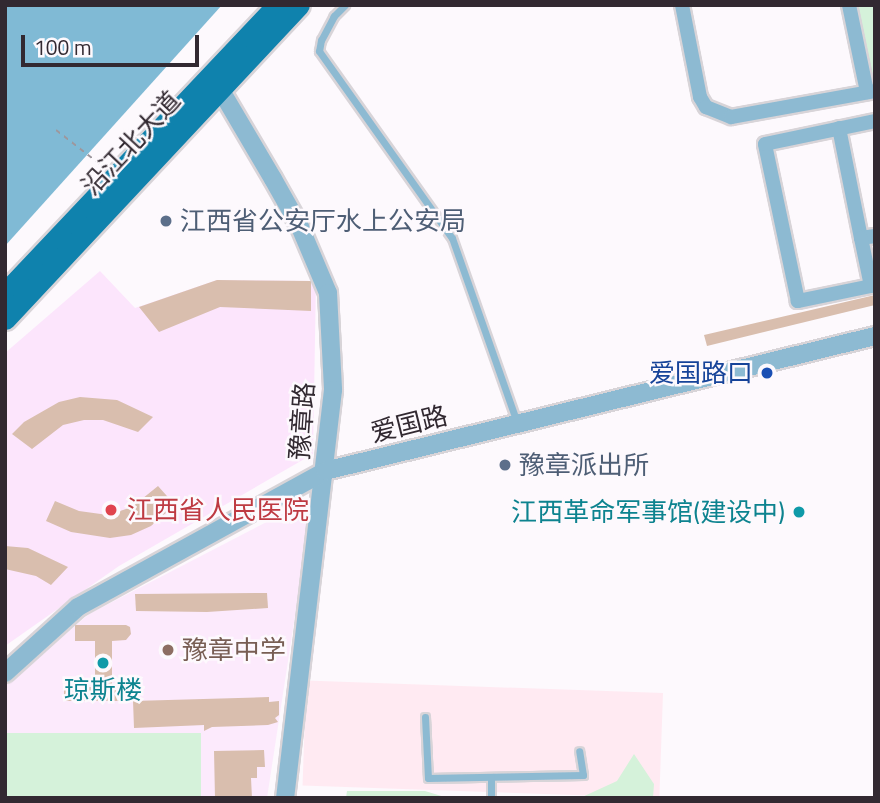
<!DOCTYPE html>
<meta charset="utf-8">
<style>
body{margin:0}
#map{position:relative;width:880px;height:803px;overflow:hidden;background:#fdf9fd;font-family:"Titillium Web","Noto Sans SC",sans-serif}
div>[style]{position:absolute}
.commercial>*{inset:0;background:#ffeaf2;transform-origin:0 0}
.built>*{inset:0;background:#fce5fc}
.education>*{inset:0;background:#fceafc}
.green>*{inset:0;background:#d5f2da;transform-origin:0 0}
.water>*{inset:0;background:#80bad5}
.building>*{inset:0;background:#d9beae}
.path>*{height:2px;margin-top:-1px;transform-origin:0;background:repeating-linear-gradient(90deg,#9d979d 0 5px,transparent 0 10px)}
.roads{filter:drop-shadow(2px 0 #d8d4d8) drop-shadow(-2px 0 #d8d4d8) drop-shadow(0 2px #d8d4d8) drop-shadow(0 -2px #d8d4d8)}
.service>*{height:7px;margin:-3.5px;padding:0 3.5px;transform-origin:3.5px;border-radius:3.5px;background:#8dbad2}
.minor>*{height:14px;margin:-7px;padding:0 7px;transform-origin:7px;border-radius:7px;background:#8dbad2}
.tertiary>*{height:18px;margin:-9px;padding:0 9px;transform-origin:9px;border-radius:9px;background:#8dbad2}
.primary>*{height:21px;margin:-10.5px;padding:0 10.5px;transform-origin:10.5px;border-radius:10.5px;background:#0f82ad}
.dots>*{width:19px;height:19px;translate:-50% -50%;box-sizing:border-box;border:4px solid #fdf9fd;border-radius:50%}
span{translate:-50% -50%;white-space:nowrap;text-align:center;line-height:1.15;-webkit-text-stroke:5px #fdf9fd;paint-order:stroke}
.street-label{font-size:26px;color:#322931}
.service-label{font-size:26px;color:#4e5e75}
.left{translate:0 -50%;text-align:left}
.transit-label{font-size:26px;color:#164399}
.right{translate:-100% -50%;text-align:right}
.health-label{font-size:26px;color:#be3a42}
.culture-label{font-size:26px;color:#0d838f}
.education-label{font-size:26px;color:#785e54}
.frame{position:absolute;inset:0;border:7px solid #322931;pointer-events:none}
.scale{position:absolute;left:21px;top:35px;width:178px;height:32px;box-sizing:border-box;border:4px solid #322931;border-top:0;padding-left:9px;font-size:21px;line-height:24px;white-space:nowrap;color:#322931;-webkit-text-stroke:5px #fdf9fd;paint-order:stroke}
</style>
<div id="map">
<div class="commercial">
<div style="left:663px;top:693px;width:105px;height:357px;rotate:92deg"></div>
</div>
<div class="built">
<div style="clip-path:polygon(100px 271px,135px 308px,217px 280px,316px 281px,313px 454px,119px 566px,5px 646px,5px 353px)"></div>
</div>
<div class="education">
<div style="clip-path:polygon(313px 498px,267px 798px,5px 798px,5px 686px,89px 614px)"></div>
</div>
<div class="green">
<div style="clip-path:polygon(857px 5px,875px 5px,875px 76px,871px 73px)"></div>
<div style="left:201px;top:733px;width:65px;height:196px;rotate:90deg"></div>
<div style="clip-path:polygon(634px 754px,654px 784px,653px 798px,580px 798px,617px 781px)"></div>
<div style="clip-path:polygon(347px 791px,425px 791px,448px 798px,346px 798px)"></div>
</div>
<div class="water">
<div style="clip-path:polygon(5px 5px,222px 5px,5px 246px)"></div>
</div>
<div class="building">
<div style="clip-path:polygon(217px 280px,311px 281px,311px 311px,220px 307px,159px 332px,139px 307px)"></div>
<div style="clip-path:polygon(875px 295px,875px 305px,707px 346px,704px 335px)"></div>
<div style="clip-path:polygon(80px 397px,117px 400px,153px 417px,138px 432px,103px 420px,84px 420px,63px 425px,32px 449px,12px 434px,24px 422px,59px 402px)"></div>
<div style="clip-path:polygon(158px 486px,175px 505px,151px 526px,131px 535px,110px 538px,71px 532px,46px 521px,55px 501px,79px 511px,108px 515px,132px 507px)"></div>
<div style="clip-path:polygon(5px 546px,28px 548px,68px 567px,51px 585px,36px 576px,5px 569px)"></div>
<div style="clip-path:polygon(267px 593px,268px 608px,207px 612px,136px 611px,135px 594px)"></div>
<div style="clip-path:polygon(75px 625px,126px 625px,130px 627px,131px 634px,126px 640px,112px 641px,112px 687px,127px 687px,132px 692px,133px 701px,64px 701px,64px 687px,95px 687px,95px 641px,75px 641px)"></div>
<div style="clip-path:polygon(269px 697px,269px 702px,279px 701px,279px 715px,275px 718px,278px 722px,268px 725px,212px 727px,204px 731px,204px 725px,134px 728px,133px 701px)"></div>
<div style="clip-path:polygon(264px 750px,265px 767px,257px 767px,257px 778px,251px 778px,252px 798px,215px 798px,214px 751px)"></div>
</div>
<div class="path">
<div style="left:56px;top:130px;width:57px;rotate:37.9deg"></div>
</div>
<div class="roads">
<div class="service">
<div style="left:345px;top:5px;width:16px;rotate:135deg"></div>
<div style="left:334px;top:16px;width:27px;rotate:118deg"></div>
<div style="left:321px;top:40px;width:11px;rotate:100deg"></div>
<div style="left:319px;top:51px;width:229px;rotate:54.6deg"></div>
<div style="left:452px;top:238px;width:196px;rotate:70.6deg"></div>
<div style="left:425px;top:717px;width:61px;rotate:87.2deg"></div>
<div style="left:428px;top:778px;width:155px;rotate:-1.1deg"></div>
<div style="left:583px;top:775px;width:24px;rotate:-99deg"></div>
<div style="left:491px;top:777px;width:21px;rotate:90deg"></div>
</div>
<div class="minor">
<div style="left:682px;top:5px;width:94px;rotate:78.9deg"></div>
<div style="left:700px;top:97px;width:12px;rotate:59deg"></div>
<div style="left:706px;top:107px;width:27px;rotate:22deg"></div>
<div style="left:731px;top:117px;width:146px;rotate:-10.2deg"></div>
<div style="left:849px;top:5px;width:89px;rotate:78.3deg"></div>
<div style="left:839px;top:128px;width:112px;rotate:78.7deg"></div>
<div style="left:861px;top:238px;width:14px;rotate:-8deg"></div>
<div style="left:861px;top:238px;width:49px;rotate:78.2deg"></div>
<div style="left:871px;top:286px;width:75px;rotate:168.4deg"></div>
<div style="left:798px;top:301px;width:160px;rotate:-101.9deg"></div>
<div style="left:765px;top:144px;width:112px;rotate:-11.8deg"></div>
</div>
<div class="tertiary">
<div style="left:210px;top:81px;width:13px;rotate:39deg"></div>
<div style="left:220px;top:89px;width:104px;rotate:59.5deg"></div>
<div style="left:273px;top:179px;width:55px;rotate:60.6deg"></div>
<div style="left:300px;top:227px;width:72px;rotate:67deg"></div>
<div style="left:328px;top:293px;width:97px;rotate:87deg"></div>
<div style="left:333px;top:390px;width:411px;rotate:96.7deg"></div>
<div style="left:5px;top:673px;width:98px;rotate:-42.1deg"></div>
<div style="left:78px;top:607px;width:282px;rotate:-28.8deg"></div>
<div style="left:325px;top:471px;width:566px;rotate:-13.79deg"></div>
</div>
<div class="primary">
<div style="left:5px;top:293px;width:396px;rotate:-46.6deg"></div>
<div style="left:5px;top:319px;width:430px;rotate:-46.9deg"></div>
</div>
</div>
<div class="dots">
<div style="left:166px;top:221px;background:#5c6f8a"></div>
<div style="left:767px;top:373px;background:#1a4fb4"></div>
<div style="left:505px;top:465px;background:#5c6f8a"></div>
<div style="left:111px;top:510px;background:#e0444e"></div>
<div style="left:799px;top:512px;background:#0f9aa8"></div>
<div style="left:168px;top:650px;background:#8d6e63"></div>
<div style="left:103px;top:663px;background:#0f9aa8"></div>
</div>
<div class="street-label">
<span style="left:131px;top:143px;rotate:-47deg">沿江北大道</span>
<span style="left:302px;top:421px;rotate:-86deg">豫章路</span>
<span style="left:409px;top:424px;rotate:-14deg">爱国路</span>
</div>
<div class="service-label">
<span class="left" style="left:180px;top:221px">江西省公安厅水上公安局</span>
<span class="left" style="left:519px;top:465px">豫章派出所</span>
</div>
<div class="transit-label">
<span class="right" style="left:753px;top:373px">爱国路口</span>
</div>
<div class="health-label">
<span class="left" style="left:127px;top:510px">江西省人民医院</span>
</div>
<div class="culture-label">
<span class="right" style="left:785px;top:512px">江西革命军事馆(建设中)</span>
<span style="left:103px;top:690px">琼斯楼</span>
</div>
<div class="education-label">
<span class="left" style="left:182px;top:650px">豫章中学</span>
</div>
<div class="frame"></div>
<div class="scale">100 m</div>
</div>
